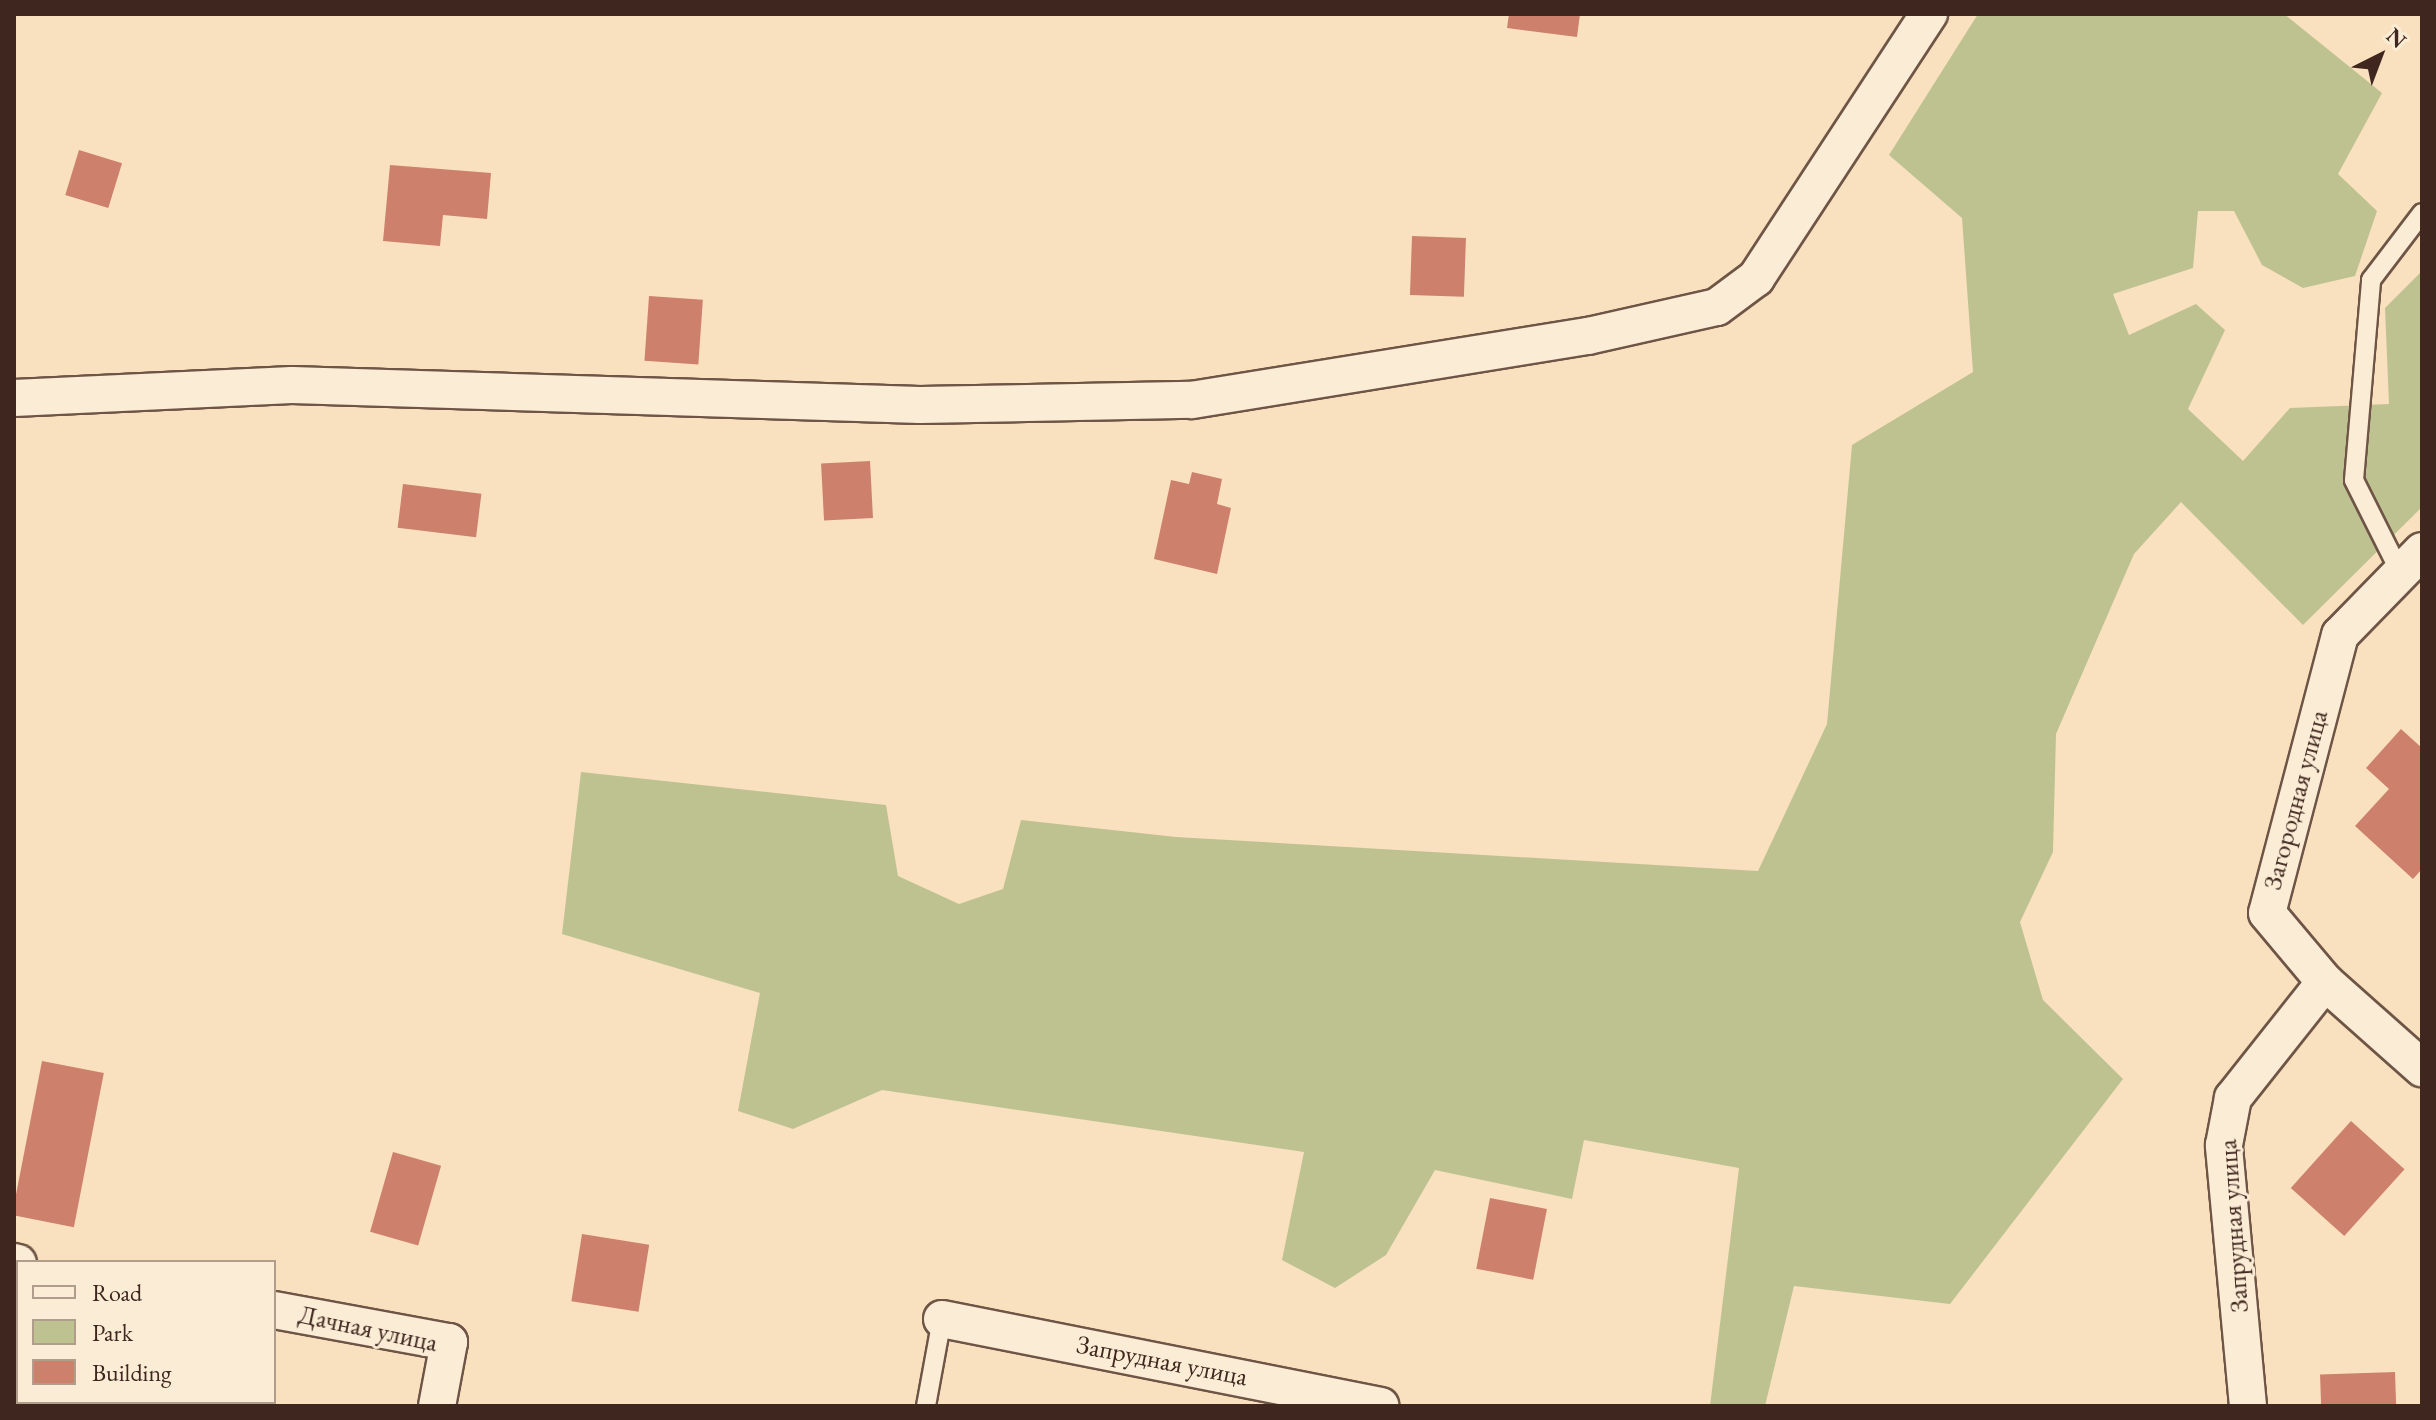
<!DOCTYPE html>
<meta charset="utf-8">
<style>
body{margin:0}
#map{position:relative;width:2436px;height:1420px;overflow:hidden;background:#f9e1bf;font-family:"EB Garamond",serif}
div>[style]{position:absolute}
.green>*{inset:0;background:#bec291}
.building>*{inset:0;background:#cd806b;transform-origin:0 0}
.roads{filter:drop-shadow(2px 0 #6e5546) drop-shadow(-2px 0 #6e5546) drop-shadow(0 2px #6e5546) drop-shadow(0 -2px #6e5546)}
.lane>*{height:18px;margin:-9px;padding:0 9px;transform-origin:9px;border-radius:9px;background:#fbecd5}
.street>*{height:36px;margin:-18px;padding:0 18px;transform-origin:18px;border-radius:18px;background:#fbecd5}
span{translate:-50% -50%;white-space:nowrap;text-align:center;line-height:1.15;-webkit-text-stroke:6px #fbecd5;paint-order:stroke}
.street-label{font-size:26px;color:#3f261e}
.frame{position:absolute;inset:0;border:16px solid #3f261e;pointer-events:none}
.legend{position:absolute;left:16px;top:1260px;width:260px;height:144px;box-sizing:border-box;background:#fbecd5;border:2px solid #b09d8c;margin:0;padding:10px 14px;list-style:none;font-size:24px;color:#3f261e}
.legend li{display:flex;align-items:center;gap:16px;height:40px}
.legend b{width:40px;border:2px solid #b09d8c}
.north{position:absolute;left:2340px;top:16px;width:80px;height:80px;-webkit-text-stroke:6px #fbecd5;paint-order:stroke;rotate:42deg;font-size:22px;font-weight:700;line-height:32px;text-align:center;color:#3f261e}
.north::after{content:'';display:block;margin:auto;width:28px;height:36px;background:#3f261e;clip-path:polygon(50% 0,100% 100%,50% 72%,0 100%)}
</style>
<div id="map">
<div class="green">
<div style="clip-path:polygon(1978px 14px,2284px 14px,2382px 93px,2338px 174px,2377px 211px,2355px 276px,2303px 288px,2262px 265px,2234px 211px,2198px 211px,2193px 268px,2113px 294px,2129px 335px,2196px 304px,2225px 330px,2188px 409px,2243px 461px,2290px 408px,2389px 404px,2385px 308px,2422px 271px,2422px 507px,2303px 625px,2181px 502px,2134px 554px,2056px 734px,2053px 852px,2020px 922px,2043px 1000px,2123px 1079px,1950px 1304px,1794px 1286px,1765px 1406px,1710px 1406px,1739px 1168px,1584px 1140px,1572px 1199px,1435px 1170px,1386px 1255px,1335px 1288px,1282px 1260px,1304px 1152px,882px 1090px,793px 1129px,738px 1111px,760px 993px,562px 934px,581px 772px,886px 805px,898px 876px,959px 904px,1003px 889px,1021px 820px,1176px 837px,1758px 871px,1827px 724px,1852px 445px,1973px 372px,1962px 218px,1889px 155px)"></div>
</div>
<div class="building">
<div style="clip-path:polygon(1509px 14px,1580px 14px,1577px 37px,1507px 28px)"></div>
<div style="left:79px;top:150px;width:45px;height:47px;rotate:17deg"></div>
<div style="clip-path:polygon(390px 165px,491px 173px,487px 219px,443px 215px,440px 246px,383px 241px)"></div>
<div style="left:1412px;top:236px;width:54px;height:59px;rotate:2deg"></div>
<div style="left:649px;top:296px;width:54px;height:65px;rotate:4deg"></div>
<div style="left:870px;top:461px;width:57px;height:49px;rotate:87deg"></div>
<div style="clip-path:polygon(1192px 472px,1222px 479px,1217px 504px,1231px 508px,1217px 574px,1154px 559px,1171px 480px,1189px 484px)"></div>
<div style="left:403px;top:484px;width:79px;height:44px;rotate:7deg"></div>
<div style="clip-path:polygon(2401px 729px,2422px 748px,2422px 869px,2413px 879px,2355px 826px,2389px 789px,2366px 768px)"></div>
<div style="left:42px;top:1061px;width:63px;height:157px;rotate:11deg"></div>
<div style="left:2351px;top:1121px;width:72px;height:90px;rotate:42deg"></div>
<div style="left:393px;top:1152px;width:50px;height:83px;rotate:16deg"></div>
<div style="left:1490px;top:1198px;width:58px;height:72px;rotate:11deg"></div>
<div style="left:582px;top:1234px;width:68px;height:68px;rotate:9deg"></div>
<div style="left:2395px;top:1372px;width:34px;height:75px;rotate:88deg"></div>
<div style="clip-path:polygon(58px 1402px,148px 1402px,57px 1406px)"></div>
</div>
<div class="roads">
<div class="lane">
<div style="left:2401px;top:574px;width:105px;rotate:-116.6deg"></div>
<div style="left:2354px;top:480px;width:201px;rotate:-85.1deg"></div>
<div style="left:2371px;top:280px;width:84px;rotate:-52.7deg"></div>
<div style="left:926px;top:1406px;width:88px;rotate:-79.6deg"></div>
</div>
<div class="street">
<div style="left:14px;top:398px;width:278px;rotate:-2.7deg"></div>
<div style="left:292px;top:385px;width:628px;rotate:1.82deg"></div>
<div style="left:920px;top:405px;width:272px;rotate:-1.1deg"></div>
<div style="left:1192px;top:400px;width:401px;rotate:-9.2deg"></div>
<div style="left:1588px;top:336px;width:132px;rotate:-12.7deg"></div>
<div style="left:1717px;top:307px;width:49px;rotate:-36.6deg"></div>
<div style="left:1756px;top:278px;width:316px;rotate:-56.8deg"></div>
<div style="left:2422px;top:551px;width:117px;rotate:134.3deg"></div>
<div style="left:2340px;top:635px;width:287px;rotate:104.7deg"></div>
<div style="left:2267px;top:913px;width:90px;rotate:50deg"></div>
<div style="left:2325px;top:982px;width:130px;rotate:41.6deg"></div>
<div style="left:14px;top:1262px;width:4px;rotate:14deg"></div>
<div style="left:274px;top:1310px;width:178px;rotate:10.4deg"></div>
<div style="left:449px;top:1342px;width:65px;rotate:100.6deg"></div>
<div style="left:942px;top:1319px;width:447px;rotate:11.2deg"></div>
<div style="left:2248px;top:1406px;width:262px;rotate:-95.3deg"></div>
<div style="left:2224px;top:1145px;width:48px;rotate:-79.2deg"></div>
<div style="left:2233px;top:1098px;width:148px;rotate:-51.6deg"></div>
</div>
</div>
<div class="street-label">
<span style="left:2296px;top:800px;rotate:-75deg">Загородная улица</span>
<span style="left:2234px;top:1226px;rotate:-94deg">Запрудная улица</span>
<span style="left:368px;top:1329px;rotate:12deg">Дачная улица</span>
<span style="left:1162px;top:1361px;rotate:11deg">Запрудная улица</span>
</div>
<div class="frame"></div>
<ul class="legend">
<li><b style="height:10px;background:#fbecd5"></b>Road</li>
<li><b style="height:22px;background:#bec291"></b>Park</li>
<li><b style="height:22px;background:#cd806b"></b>Building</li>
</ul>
<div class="north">N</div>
</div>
